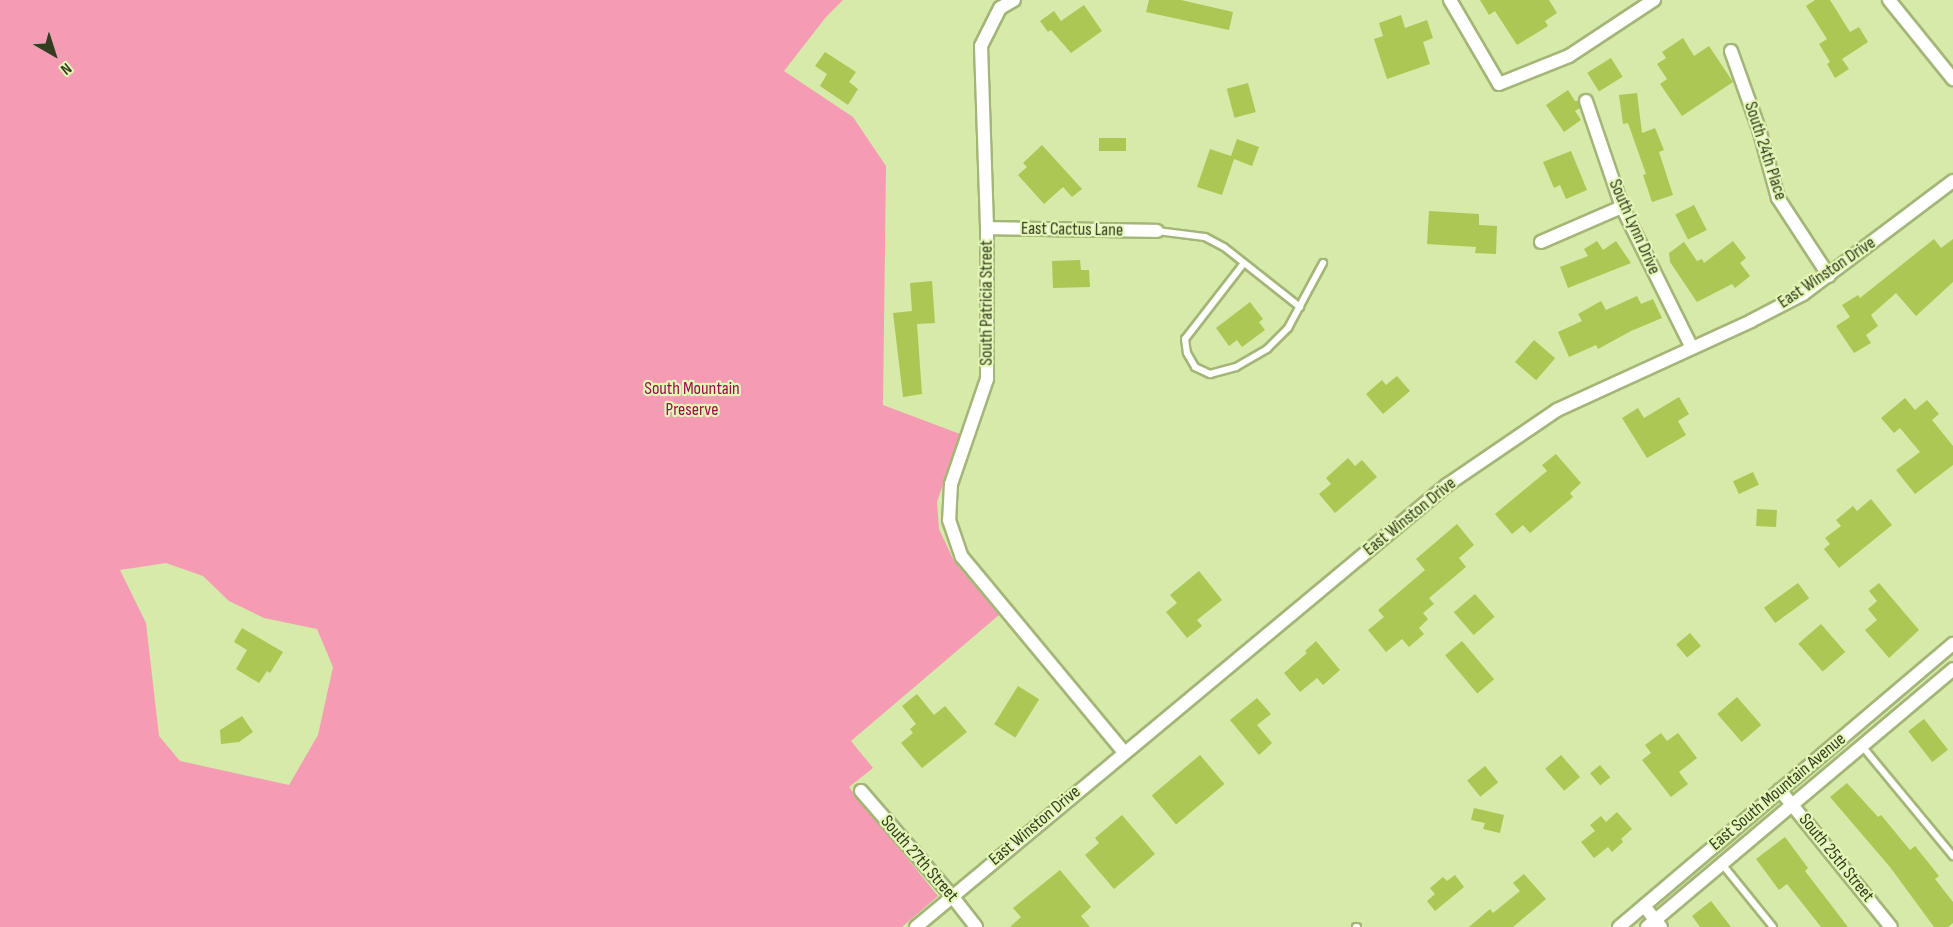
<!DOCTYPE html>
<style>
body{margin:0}
#map{position:relative;width:1953px;height:927px;overflow:hidden;background:#d6eaa9;font-family:"Sofia Sans Condensed",sans-serif}
div>[style]{position:absolute}
.green>*{inset:0;background:#f59bb4}
.building>*{inset:0;background:#aac853;transform-origin:0 0}
.roads{filter:drop-shadow(2px 0 #a4b677) drop-shadow(-2px 0 #a4b677) drop-shadow(0 2px #a4b677) drop-shadow(0 -2px #a4b677)}
.service>*{height:6px;margin:-3px;padding:0 3px;transform-origin:3px;border-radius:3px;background:#fff}
.minor>*{height:12px;margin:-6px;padding:0 6px;transform-origin:6px;border-radius:6px;background:#fff}
span{translate:-50% -50%;white-space:nowrap;text-align:center;line-height:1.15;-webkit-text-stroke:4.5px #e3f8b6;paint-order:stroke}
.street-label{font-size:18px;color:#353c22}
.park-label{font-size:18px;color:#9d0a4f}
.north{position:absolute;left:24px;top:24px;width:60px;height:60px;-webkit-text-stroke:4px #e3f8b6;paint-order:stroke;rotate:141deg;font-size:16px;font-weight:700;line-height:24px;text-align:center;color:#353c22}
.north::after{content:'';display:block;margin:auto;width:21px;height:27px;background:#353c22;clip-path:polygon(50% 0,100% 100%,50% 72%,0 100%)}
</style>
<div id="map">
<div class="green">
<div style="clip-path:polygon(evenodd,0 0,843px 0,826px 17px,784px 71px,853px 117px,886px 166px,883px 405px,960px 434px,937px 502px,939px 529px,954px 561px,999px 615px,851px 741px,873px 768px,849px 787px,938px 896px,902px 927px,0 927px,0 0,166px 563px,203px 576px,229px 601px,264px 618px,317px 629px,333px 667px,318px 735px,289px 785px,180px 761px,159px 736px,146px 623px,120px 570px,166px 563px)"></div>
</div>
<div class="building">
<div style="clip-path:polygon(1149px 0,1181px 0,1233px 12px,1229px 30px,1146px 12px)"></div>
<div style="clip-path:polygon(1480px 0,1549px 0,1557px 13px,1545px 21px,1548px 26px,1517px 45px,1495px 11px,1489px 15px)"></div>
<div style="clip-path:polygon(1815px 0,1830px 0,1850px 32px,1859px 27px,1868px 42px,1842px 59px,1849px 69px,1835px 78px,1827px 64px,1830px 62px,1819px 44px,1827px 39px,1806px 6px)"></div>
<div style="clip-path:polygon(1084px 5px,1102px 31px,1071px 53px,1051px 30px,1048px 32px,1040px 21px,1054px 11px,1061px 21px)"></div>
<div style="clip-path:polygon(1401px 15px,1405px 28px,1427px 20px,1433px 38px,1423px 42px,1430px 64px,1387px 79px,1374px 39px,1383px 36px,1379px 23px)"></div>
<div style="clip-path:polygon(1683px 38px,1694px 56px,1709px 46px,1733px 82px,1682px 116px,1660px 84px,1667px 79px,1657px 64px,1666px 58px,1662px 52px)"></div>
<div style="clip-path:polygon(825px 52px,856px 72px,849px 82px,858px 89px,848px 105px,820px 86px,827px 74px,815px 66px)"></div>
<div style="left:1611px;top:58px;width:22px;height:28px;rotate:58deg"></div>
<div style="left:1248px;top:83px;width:30px;height:22px;rotate:75deg"></div>
<div style="clip-path:polygon(1568px 90px,1575px 101px,1578px 101px,1580px 108px,1575px 111px,1581px 120px,1564px 132px,1546px 105px)"></div>
<div style="clip-path:polygon(1637px 93px,1642px 133px,1655px 128px,1664px 150px,1659px 152px,1673px 195px,1652px 202px,1643px 175px,1646px 174px,1628px 123px,1623px 124px,1619px 95px)"></div>
<div style="left:1099px;top:138px;width:27px;height:13px"></div>
<div style="clip-path:polygon(1237px 139px,1259px 147px,1252px 166px,1234px 159px,1222px 195px,1197px 187px,1210px 149px,1231px 156px)"></div>
<div style="clip-path:polygon(1042px 145px,1082px 189px,1072px 197px,1063px 187px,1044px 204px,1018px 175px,1027px 167px,1023px 163px)"></div>
<div style="clip-path:polygon(1571px 151px,1587px 190px,1566px 199px,1560px 185px,1554px 188px,1543px 162px)"></div>
<div style="left:1694px;top:205px;width:28px;height:21px;rotate:63deg"></div>
<div style="clip-path:polygon(1429px 211px,1479px 214px,1479px 225px,1497px 226px,1496px 254px,1475px 253px,1476px 247px,1427px 244px)"></div>
<div style="clip-path:polygon(1934px 239px,1941px 248px,1953px 239px,1953px 282px,1916px 316px,1896px 293px,1871px 315px,1878px 326px,1866px 335px,1871px 343px,1854px 353px,1836px 326px,1850px 317px,1842px 305px,1858px 295px,1860px 298px)"></div>
<div style="clip-path:polygon(1597px 241px,1603px 250px,1616px 241px,1631px 263px,1568px 288px,1560px 267px,1588px 256px,1584px 249px)"></div>
<div style="clip-path:polygon(1733px 241px,1746px 258px,1740px 263px,1750px 276px,1735px 288px,1732px 284px,1697px 302px,1670px 262px,1669px 253px,1684px 242px,1697px 261px,1702px 259px,1704px 263px)"></div>
<div style="clip-path:polygon(1080px 260px,1081px 270px,1089px 270px,1090px 287px,1053px 288px,1052px 261px)"></div>
<div style="clip-path:polygon(932px 281px,935px 323px,917px 324px,922px 394px,903px 397px,893px 313px,912px 311px,910px 283px)"></div>
<div style="clip-path:polygon(1637px 296px,1641px 304px,1653px 299px,1662px 318px,1631px 331px,1598px 349px,1596px 345px,1569px 357px,1558px 332px,1582px 321px,1578px 314px,1601px 301px,1606px 310px)"></div>
<div style="clip-path:polygon(1250px 302px,1263px 319px,1259px 322px,1265px 330px,1242px 347px,1237px 340px,1229px 346px,1216px 328px)"></div>
<div style="left:1534px;top:340px;width:28px;height:29px;rotate:41deg"></div>
<div style="clip-path:polygon(1397px 376px,1410px 391px,1383px 414px,1366px 394px,1382px 380px,1386px 385px)"></div>
<div style="clip-path:polygon(1679px 397px,1689px 414px,1678px 421px,1686px 435px,1647px 458px,1622px 418px,1638px 408px,1644px 418px)"></div>
<div style="clip-path:polygon(1905px 398px,1915px 410px,1927px 400px,1939px 414px,1932px 420px,1953px 446px,1953px 465px,1915px 494px,1896px 470px,1920px 452px,1900px 428px,1894px 433px,1881px 418px)"></div>
<div style="clip-path:polygon(1556px 454px,1581px 483px,1570px 493px,1573px 497px,1530px 533px,1523px 525px,1512px 534px,1495px 514px,1547px 471px,1542px 465px)"></div>
<div style="clip-path:polygon(1348px 458px,1355px 466px,1362px 460px,1377px 477px,1335px 513px,1319px 494px,1331px 484px,1326px 478px)"></div>
<div style="left:1753px;top:472px;width:14px;height:22px;rotate:65deg"></div>
<div style="clip-path:polygon(1871px 499px,1892px 525px,1839px 568px,1824px 549px,1830px 544px,1825px 538px,1841px 526px,1836px 520px,1853px 506px,1857px 511px)"></div>
<div style="left:1757px;top:509px;width:20px;height:17px;rotate:3deg"></div>
<div style="clip-path:polygon(1457px 524px,1474px 545px,1459px 558px,1466px 567px,1429px 598px,1434px 604px,1423px 613px,1428px 619px,1419px 628px,1424px 634px,1409px 647px,1402px 639px,1386px 652px,1368px 630px,1384px 617px,1378px 610px,1425px 570px,1416px 559px)"></div>
<div style="clip-path:polygon(1199px 571px,1222px 600px,1197px 620px,1202px 626px,1187px 638px,1166px 612px,1177px 603px,1170px 595px)"></div>
<div style="left:1798px;top:583px;width:19px;height:42px;rotate:54deg"></div>
<div style="clip-path:polygon(1879px 583px,1919px 630px,1889px 658px,1865px 630px,1877px 620px,1868px 609px,1877px 601px,1869px 591px)"></div>
<div style="left:1475px;top:594px;width:30px;height:28px;rotate:49deg"></div>
<div style="left:1821px;top:624px;width:37px;height:30px;rotate:49deg"></div>
<div style="clip-path:polygon(242px 628px,283px 652px,270px 673px,267px 671px,259px 683px,236px 669px,247px 650px,234px 642px)"></div>
<div style="left:1690px;top:633px;width:17px;height:18px;rotate:50deg"></div>
<div style="clip-path:polygon(1316px 641px,1340px 670px,1323px 685px,1317px 678px,1300px 692px,1284px 673px,1307px 653px,1305px 651px)"></div>
<div style="left:1462px;top:641px;width:50px;height:22px;rotate:50deg"></div>
<div style="left:1018px;top:686px;width:25px;height:45px;rotate:32deg"></div>
<div style="clip-path:polygon(917px 694px,934px 715px,945px 706px,967px 732px,922px 768px,901px 743px,913px 733px,910px 729px,916px 724px,902px 706px)"></div>
<div style="left:1737px;top:697px;width:37px;height:26px;rotate:49deg"></div>
<div style="clip-path:polygon(1257px 698px,1271px 714px,1257px 725px,1272px 743px,1259px 755px,1230px 720px)"></div>
<div style="clip-path:polygon(242px 716px,253px 732px,239px 742px,221px 744px,220px 730px)"></div>
<div style="left:1924px;top:719px;width:39px;height:20px;rotate:52deg"></div>
<div style="clip-path:polygon(1661px 733px,1667px 741px,1678px 733px,1697px 758px,1679px 772px,1688px 784px,1671px 797px,1642px 760px,1651px 753px,1645px 745px)"></div>
<div style="left:1200px;top:755px;width:38px;height:63px;rotate:50deg"></div>
<div style="left:1561px;top:755px;width:29px;height:21px;rotate:49deg"></div>
<div style="left:1600px;top:765px;width:16px;height:13px;rotate:50deg"></div>
<div style="left:1485px;top:766px;width:21px;height:23px;rotate:51deg"></div>
<div style="clip-path:polygon(1847px 783px,1878px 817px,1881px 815px,1910px 850px,1915px 846px,1939px 876px,1935px 879px,1953px 902px,1953px 923px,1948px 927px,1934px 927px,1890px 867px,1830px 797px)"></div>
<div style="clip-path:polygon(1474px 808px,1504px 815px,1500px 833px,1483px 829px,1485px 823px,1471px 820px)"></div>
<div style="clip-path:polygon(1617px 812px,1632px 829px,1621px 839px,1623px 842px,1612px 852px,1608px 847px,1594px 858px,1581px 842px,1595px 831px,1590px 825px,1601px 816px,1606px 822px)"></div>
<div style="clip-path:polygon(1122px 815px,1155px 854px,1114px 889px,1085px 855px,1099px 843px,1095px 838px)"></div>
<div style="clip-path:polygon(1785px 837px,1808px 868px,1805px 871px,1848px 927px,1821px 927px,1787px 884px,1779px 890px,1756px 859px)"></div>
<div style="clip-path:polygon(1060px 870px,1091px 907px,1081px 916px,1090px 927px,1010px 927px,1021px 917px,1013px 908px)"></div>
<div style="clip-path:polygon(1524px 874px,1546px 899px,1513px 927px,1469px 927px,1490px 909px,1493px 913px,1520px 891px,1513px 883px)"></div>
<div style="clip-path:polygon(1455px 875px,1464px 887px,1435px 911px,1427px 901px,1435px 894px,1430px 888px,1443px 877px,1447px 881px)"></div>
<div style="clip-path:polygon(1711px 901px,1731px 927px,1700px 927px,1692px 916px)"></div>
</div>
<div class="roads">
<div class="service">
<div style="left:1157px;top:231px;width:48px;rotate:7.1deg"></div>
<div style="left:1205px;top:237px;width:21px;rotate:28deg"></div>
<div style="left:1224px;top:247px;width:97px;rotate:38.3deg"></div>
<div style="left:1244px;top:263px;width:96px;rotate:127.8deg"></div>
<div style="left:1185px;top:339px;width:14px;rotate:82deg"></div>
<div style="left:1187px;top:353px;width:16px;rotate:60deg"></div>
<div style="left:1195px;top:367px;width:17px;rotate:25deg"></div>
<div style="left:1210px;top:374px;width:27px;rotate:-15deg"></div>
<div style="left:1236px;top:367px;width:36px;rotate:-30deg"></div>
<div style="left:1267px;top:349px;width:30px;rotate:-45deg"></div>
<div style="left:1288px;top:328px;width:74px;rotate:-61.7deg"></div>
<div style="left:1862px;top:746px;width:143px;rotate:50.4deg"></div>
<div style="left:1722px;top:864px;width:81px;rotate:51deg"></div>
<div style="left:1356px;top:927px;width:1px"></div>
</div>
<div class="minor">
<div style="left:1014px;top:0;width:16px;rotate:150deg"></div>
<div style="left:1000px;top:8px;width:42px;rotate:116.6deg"></div>
<div style="left:981px;top:46px;width:182px;rotate:88.1deg"></div>
<div style="left:987px;top:228px;width:151px;rotate:90deg"></div>
<div style="left:987px;top:379px;width:111px;rotate:108.9deg"></div>
<div style="left:951px;top:484px;width:36px;rotate:93deg"></div>
<div style="left:949px;top:520px;width:39px;rotate:71deg"></div>
<div style="left:962px;top:557px;width:254px;rotate:50.3deg"></div>
<div style="left:1450px;top:0;width:97px;rotate:59.7deg"></div>
<div style="left:1499px;top:84px;width:75px;rotate:-21.8deg"></div>
<div style="left:1569px;top:56px;width:102px;rotate:-33.4deg"></div>
<div style="left:1889px;top:0;width:102px;rotate:51deg"></div>
<div style="left:1731px;top:51px;width:83px;rotate:70.3deg"></div>
<div style="left:1759px;top:129px;width:72px;rotate:74.6deg"></div>
<div style="left:1778px;top:198px;width:93px;rotate:56.8deg"></div>
<div style="left:1586px;top:101px;width:112px;rotate:71.2deg"></div>
<div style="left:1622px;top:207px;width:157px;rotate:63.6deg"></div>
<div style="left:987px;top:228px;width:170px;rotate:1deg"></div>
<div style="left:1541px;top:242px;width:88px;rotate:-23.4deg"></div>
<div style="left:1780px;top:790px;width:176px;rotate:51deg"></div>
<div style="left:861px;top:791px;width:139px;rotate:49.1deg"></div>
<div style="left:952px;top:896px;width:39px;rotate:52deg"></div>
<div style="left:1644px;top:906px;width:27px;rotate:51deg"></div>
<div style="left:916px;top:927px;width:691px;rotate:-39.77deg"></div>
<div style="left:1447px;top:485px;width:133px;rotate:-34.3deg"></div>
<div style="left:1557px;top:410px;width:213px;rotate:-24.6deg"></div>
<div style="left:1751px;top:321px;width:59px;rotate:-27.4deg"></div>
<div style="left:1803px;top:294px;width:188px;rotate:-37deg"></div>
<div style="left:1619px;top:927px;width:438px;rotate:-40.3deg"></div>
<div style="left:1647px;top:927px;width:400px;rotate:-40.1deg"></div>
</div>
</div>
<div class="street-label">
<span style="left:1765px;top:151px;rotate:72deg">South 24th Place</span>
<span style="left:1634px;top:227px;rotate:66deg">South Lynn Drive</span>
<span style="left:1072px;top:230px;rotate:1deg">East Cactus Lane</span>
<span style="left:1827px;top:273px;rotate:-34deg">East Winston Drive</span>
<span style="left:987px;top:303px;rotate:-90deg">South Patricia Street</span>
<span style="left:1410px;top:517px;rotate:-39deg">East Winston Drive</span>
<span style="left:1778px;top:792px;rotate:-40deg">East South Mountain Avenue</span>
<span style="left:1035px;top:826px;rotate:-40deg">East Winston Drive</span>
<span style="left:1836px;top:858px;rotate:51deg">South 25th Street</span>
<span style="left:919px;top:859px;rotate:49deg">South 27th Street</span>
</div>
<div class="park-label">
<span style="left:692px;top:400px">South Mountain<br>Preserve</span>
</div>
<div class="north">N</div>
</div>
